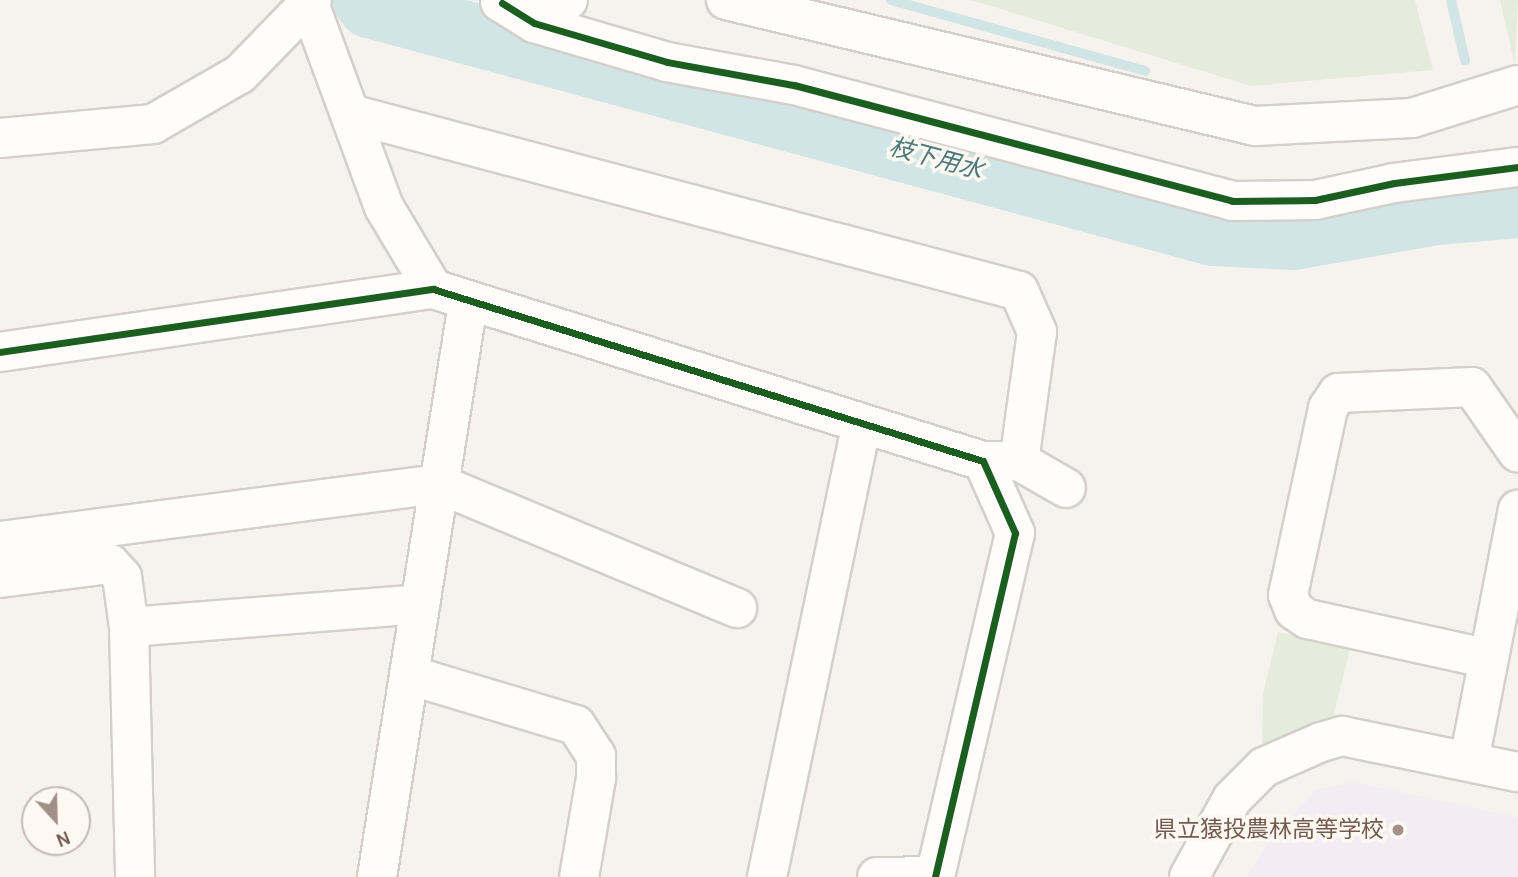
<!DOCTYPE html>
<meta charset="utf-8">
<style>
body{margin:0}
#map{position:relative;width:1518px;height:877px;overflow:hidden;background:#f6f3ee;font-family:Karla,"Noto Sans JP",sans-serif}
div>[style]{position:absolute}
.education>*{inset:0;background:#f3edf3}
.green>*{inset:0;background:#e6ecdb}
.stream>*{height:10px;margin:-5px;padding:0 5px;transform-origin:5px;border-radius:5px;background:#d2e5e6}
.river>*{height:63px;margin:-31.5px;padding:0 31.5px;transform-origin:31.5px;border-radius:31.5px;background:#d2e5e6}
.roads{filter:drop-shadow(2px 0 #d4cfc9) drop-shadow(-2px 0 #d4cfc9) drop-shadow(0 2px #d4cfc9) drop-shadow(0 -2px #d4cfc9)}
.street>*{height:38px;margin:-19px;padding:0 19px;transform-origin:19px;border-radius:19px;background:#fefdfc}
.cycleway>*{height:7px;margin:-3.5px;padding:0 3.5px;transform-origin:3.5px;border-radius:3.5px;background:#1b5e20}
.dots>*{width:19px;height:19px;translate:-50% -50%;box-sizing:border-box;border:4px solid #fdf8f2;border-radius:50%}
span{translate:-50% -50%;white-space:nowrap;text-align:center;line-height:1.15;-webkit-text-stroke:7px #fdf8f2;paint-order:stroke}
.poi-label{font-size:23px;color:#735b51}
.right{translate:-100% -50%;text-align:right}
.water-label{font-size:24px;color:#4a777c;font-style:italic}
.north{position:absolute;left:21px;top:786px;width:70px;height:70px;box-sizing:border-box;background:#fdf8f2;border:2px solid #c6b9b2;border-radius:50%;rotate:158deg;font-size:19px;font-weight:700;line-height:28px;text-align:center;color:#735b51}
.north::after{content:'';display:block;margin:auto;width:24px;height:32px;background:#a19088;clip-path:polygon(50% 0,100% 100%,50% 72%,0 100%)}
</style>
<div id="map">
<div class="education">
<div style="clip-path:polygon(1354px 782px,1518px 817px,1518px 877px,1247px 877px,1267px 843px,1316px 790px)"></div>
</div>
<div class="green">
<div style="clip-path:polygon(971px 0,1415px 0,1433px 70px,1251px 86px)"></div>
<div style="clip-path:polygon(1500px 0,1518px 0,1515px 66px)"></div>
<div style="clip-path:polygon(1278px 632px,1350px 649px,1331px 726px,1262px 750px,1263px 693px)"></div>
</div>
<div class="stream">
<div style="left:891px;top:0;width:264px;rotate:15.6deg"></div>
<div style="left:1451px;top:0;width:62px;rotate:76.9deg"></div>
</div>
<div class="river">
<div style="left:364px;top:0;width:8px;rotate:50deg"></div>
<div style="left:369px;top:6px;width:874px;rotate:15.12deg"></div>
<div style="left:1213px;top:234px;width:80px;rotate:2.9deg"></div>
<div style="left:1293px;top:238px;width:145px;rotate:-9.9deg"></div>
<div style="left:1436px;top:213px;width:82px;rotate:-4.9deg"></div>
</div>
<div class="roads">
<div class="street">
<div style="left:726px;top:0;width:544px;rotate:13.4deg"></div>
<div style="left:1255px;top:126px;width:157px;rotate:-2.9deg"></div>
<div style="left:1412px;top:118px;width:111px;rotate:-17.3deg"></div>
<div style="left:500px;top:2px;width:68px;rotate:-1.7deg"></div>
<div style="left:502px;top:3px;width:38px;rotate:32deg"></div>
<div style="left:534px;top:23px;width:139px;rotate:16.3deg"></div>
<div style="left:667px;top:62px;width:129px;rotate:10.3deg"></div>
<div style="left:794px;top:85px;width:453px;rotate:14.8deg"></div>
<div style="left:1232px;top:201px;width:83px;rotate:-0.7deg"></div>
<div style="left:1315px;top:200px;width:81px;rotate:-12.1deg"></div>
<div style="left:1394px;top:183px;width:125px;rotate:-7.4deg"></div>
<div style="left:310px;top:6px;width:214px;rotate:69.8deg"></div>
<div style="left:384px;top:207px;width:96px;rotate:59.1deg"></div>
<div style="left:351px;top:114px;width:691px;rotate:14.84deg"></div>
<div style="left:1019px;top:291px;width:45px;rotate:66.3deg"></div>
<div style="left:1037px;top:332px;width:130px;rotate:97.9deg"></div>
<div style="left:1019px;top:461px;width:36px;rotate:180deg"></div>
<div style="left:0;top:138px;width:154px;rotate:-5.2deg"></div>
<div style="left:153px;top:124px;width:100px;rotate:-29.9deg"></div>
<div style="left:240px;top:74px;width:103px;rotate:-45.8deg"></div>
<div style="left:0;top:352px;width:438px;rotate:-8.3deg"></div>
<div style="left:433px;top:289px;width:576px;rotate:17.37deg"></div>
<div style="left:983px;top:461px;width:79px;rotate:66deg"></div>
<div style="left:1015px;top:533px;width:353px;rotate:103.1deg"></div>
<div style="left:1019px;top:461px;width:54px;rotate:29.9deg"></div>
<div style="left:0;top:541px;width:443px;rotate:-7.4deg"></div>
<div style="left:439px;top:484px;width:323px;rotate:22.6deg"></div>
<div style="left:0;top:578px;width:111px;rotate:-7.3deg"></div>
<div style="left:110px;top:564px;width:18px;rotate:47deg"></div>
<div style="left:122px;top:577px;width:50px;rotate:82deg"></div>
<div style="left:129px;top:627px;width:250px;rotate:88.6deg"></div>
<div style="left:129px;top:627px;width:292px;rotate:-4.5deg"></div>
<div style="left:1485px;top:658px;width:182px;rotate:-167.6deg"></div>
<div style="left:1307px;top:619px;width:16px;rotate:-145deg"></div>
<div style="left:1294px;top:610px;width:16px;rotate:-112deg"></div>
<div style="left:1288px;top:595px;width:191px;rotate:-77.9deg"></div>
<div style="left:1328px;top:408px;width:18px;rotate:-56deg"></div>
<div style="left:1338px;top:393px;width:134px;rotate:-2.6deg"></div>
<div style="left:1472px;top:387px;width:80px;rotate:55.1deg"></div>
<div style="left:409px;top:675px;width:174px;rotate:16.7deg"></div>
<div style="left:576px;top:725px;width:37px;rotate:57deg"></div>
<div style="left:596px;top:756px;width:22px;rotate:90deg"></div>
<div style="left:596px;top:778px;width:100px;rotate:99.7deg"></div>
<div style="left:1469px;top:761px;width:256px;rotate:-79deg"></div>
<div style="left:377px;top:877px;width:581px;rotate:-80.99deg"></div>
<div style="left:767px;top:877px;width:460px;rotate:-78.2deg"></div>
<div style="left:877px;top:877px;width:58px;rotate:-1deg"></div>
<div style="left:1189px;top:877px;width:89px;rotate:-61.1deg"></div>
<div style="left:1232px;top:799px;width:45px;rotate:-45deg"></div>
<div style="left:1264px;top:767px;width:62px;rotate:-23.7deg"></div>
<div style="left:1321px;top:742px;width:22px;rotate:-16deg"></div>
<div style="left:1342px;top:736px;width:180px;rotate:11.6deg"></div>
</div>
</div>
<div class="cycleway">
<div style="left:502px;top:3px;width:38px;rotate:32deg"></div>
<div style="left:534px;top:23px;width:139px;rotate:16.3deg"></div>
<div style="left:667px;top:62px;width:129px;rotate:10.3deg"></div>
<div style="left:794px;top:85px;width:453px;rotate:14.8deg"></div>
<div style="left:1232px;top:201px;width:83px;rotate:-0.7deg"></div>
<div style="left:1315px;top:200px;width:81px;rotate:-12.1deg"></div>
<div style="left:1394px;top:183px;width:125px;rotate:-7.4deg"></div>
<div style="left:0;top:352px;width:438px;rotate:-8.3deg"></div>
<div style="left:433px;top:289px;width:576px;rotate:17.37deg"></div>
<div style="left:983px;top:461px;width:79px;rotate:66deg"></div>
<div style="left:1015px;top:533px;width:353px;rotate:103.1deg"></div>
</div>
<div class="dots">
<div style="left:1398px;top:830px;background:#a19088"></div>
</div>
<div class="poi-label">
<span class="right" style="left:1384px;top:830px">県立猿投農林高等学校</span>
</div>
<div class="water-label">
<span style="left:936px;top:159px;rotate:15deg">枝下用水</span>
</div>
<div class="north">N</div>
</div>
